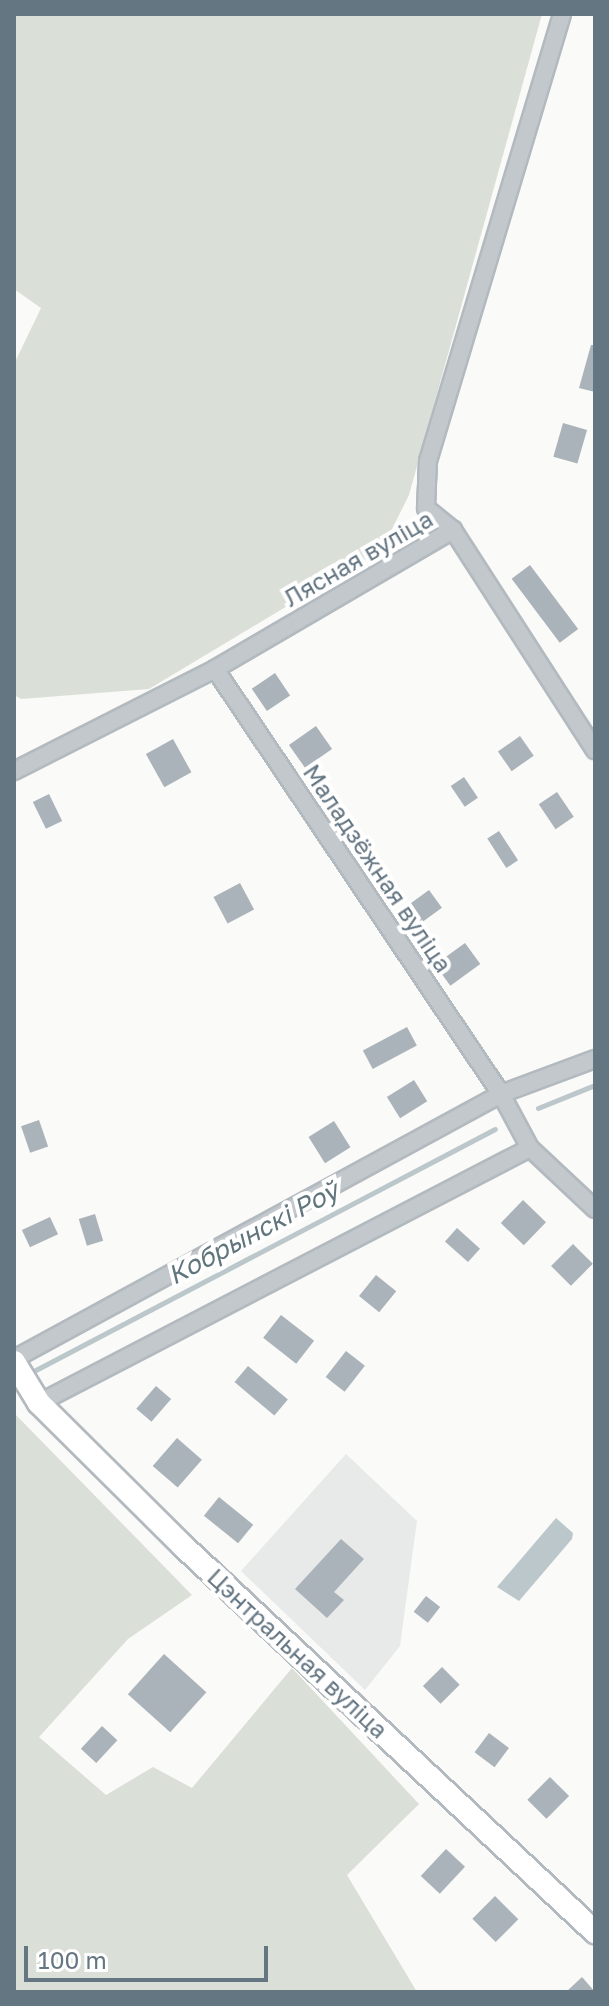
<!DOCTYPE html>
<meta charset="utf-8">
<style>
body{margin:0}
#map{position:relative;width:609px;height:2006px;overflow:hidden;background:#fafaf8;font-family:"Golos Text",sans-serif}
div>[style]{position:absolute}
.built>*{inset:0;background:#e8e9e9}
.green>*{inset:0;background:#dadfd7}
.water>*{inset:0;background:#bbc7cb}
.stream>*{height:5px;margin:-2.5px;padding:0 2.5px;transform-origin:2.5px;border-radius:2.5px;background:#bbc7cb}
.building>*{inset:0;background:#aab3b9;transform-origin:0 0}
.roads{filter:drop-shadow(2px 0 #b3babf) drop-shadow(-2px 0 #b3babf) drop-shadow(0 2px #b3babf) drop-shadow(0 -2px #b3babf)}
.street>*{height:16px;margin:-8px;padding:0 8px;transform-origin:8px;border-radius:8px;background:#c3c8cc}
.secondary>*{height:22px;margin:-11px;padding:0 11px;transform-origin:11px;border-radius:11px;background:#fff}
span{translate:-50% -50%;white-space:nowrap;text-align:center;line-height:1.15;-webkit-text-stroke:8px #fff;paint-order:stroke}
.street-label{font-size:24px;color:#657683}
.water-label{font-size:26px;color:#60757c;font-style:italic}
.frame{position:absolute;inset:0;border:16px solid #657683;pointer-events:none}
.scale{position:absolute;left:24px;top:1946px;width:244px;height:36px;box-sizing:border-box;border:4px solid #657683;border-top:0;padding-left:10px;font-size:24px;line-height:28px;white-space:nowrap;color:#657683;-webkit-text-stroke:6px #fff;paint-order:stroke}
</style>
<div id="map">
<div class="built">
<div style="clip-path:polygon(346px 1454px,417px 1521px,400px 1646px,365px 1690px,241px 1571px)"></div>
</div>
<div class="green">
<div style="clip-path:polygon(14px 14px,542px 14px,409px 495px,382px 549px,149px 689px,21px 699px,14px 695px,14px 364px,41px 308px,14px 289px)"></div>
<div style="clip-path:polygon(14px 1413px,192px 1595px,128px 1639px,39px 1737px,106px 1795px,153px 1767px,192px 1788px,292px 1668px,419px 1804px,347px 1875px,417px 1992px,14px 1992px)"></div>
</div>
<div class="water">
<div style="clip-path:polygon(556px 1518px,573px 1533px,572px 1539px,519px 1601px,497px 1587px)"></div>
</div>
<div class="stream">
<div style="left:538px;top:1108px;width:61px;rotate:-22deg"></div>
<div style="left:30px;top:1373px;width:525px;rotate:-27.69deg"></div>
</div>
<div class="building">
<div style="clip-path:polygon(591px 345px,595px 345px,595px 392px,579px 388px)"></div>
<div style="left:563px;top:423px;width:25px;height:35px;rotate:16deg"></div>
<div style="left:530px;top:565px;width:80px;height:23px;rotate:53deg"></div>
<div style="left:275px;top:673px;width:27px;height:28px;rotate:56deg"></div>
<div style="left:316px;top:726px;width:28px;height:33px;rotate:55deg"></div>
<div style="left:520px;top:736px;width:24px;height:27px;rotate:55deg"></div>
<div style="left:173px;top:739px;width:38px;height:31px;rotate:61deg"></div>
<div style="left:464px;top:777px;width:25px;height:16px;rotate:56deg"></div>
<div style="left:557px;top:792px;width:30px;height:22px;rotate:56deg"></div>
<div style="left:49px;top:794px;width:30px;height:18px;rotate:64deg"></div>
<div style="left:499px;top:831px;width:35px;height:14px;rotate:57deg"></div>
<div style="left:240px;top:883px;width:30px;height:30px;rotate:62deg"></div>
<div style="left:429px;top:890px;width:22px;height:37px;rotate:54deg"></div>
<div style="left:465px;top:943px;width:26px;height:37px;rotate:54deg"></div>
<div style="left:407px;top:1027px;width:21px;height:50px;rotate:62deg"></div>
<div style="left:414px;top:1080px;width:25px;height:32px;rotate:58deg"></div>
<div style="left:39px;top:1120px;width:28px;height:19px;rotate:71deg"></div>
<div style="left:334px;top:1121px;width:31px;height:30px;rotate:58deg"></div>
<div style="left:523px;top:1200px;width:32px;height:32px;rotate:44deg"></div>
<div style="left:95px;top:1214px;width:28px;height:17px;rotate:73deg"></div>
<div style="left:50px;top:1217px;width:19px;height:31px;rotate:65deg"></div>
<div style="left:457px;top:1228px;width:31px;height:18px;rotate:42deg"></div>
<div style="left:573px;top:1244px;width:28px;height:31px;rotate:45deg"></div>
<div style="left:376px;top:1275px;width:26px;height:27px;rotate:39deg"></div>
<div style="left:281px;top:1315px;width:42px;height:29px;rotate:38deg"></div>
<div style="left:346px;top:1351px;width:24px;height:33px;rotate:38deg"></div>
<div style="left:248px;top:1366px;width:52px;height:21px;rotate:40deg"></div>
<div style="left:156px;top:1386px;width:20px;height:30px;rotate:41deg"></div>
<div style="left:177px;top:1438px;width:33px;height:37px;rotate:41deg"></div>
<div style="left:219px;top:1497px;width:44px;height:24px;rotate:39deg"></div>
<div style="clip-path:polygon(341px 1539px,364px 1559px,334px 1592px,344px 1600px,327px 1618px,295px 1589px)"></div>
<div style="left:426px;top:1596px;width:18px;height:20px;rotate:38deg"></div>
<div style="left:164px;top:1654px;width:57px;height:54px;rotate:42deg"></div>
<div style="left:442px;top:1667px;width:25px;height:27px;rotate:45deg"></div>
<div style="left:102px;top:1726px;width:21px;height:31px;rotate:43deg"></div>
<div style="left:489px;top:1733px;width:25px;height:24px;rotate:37deg"></div>
<div style="left:550px;top:1777px;width:27px;height:32px;rotate:45deg"></div>
<div style="left:446px;top:1849px;width:26px;height:37px;rotate:43deg"></div>
<div style="left:495px;top:1896px;width:33px;height:32px;rotate:45deg"></div>
<div style="clip-path:polygon(582px 1977px,595px 1992px,566px 1992px)"></div>
</div>
<div class="roads">
<div class="street">
<div style="left:453px;top:530px;width:262px;rotate:57.2deg"></div>
<div style="left:215px;top:669px;width:512px;rotate:56.06deg"></div>
<div style="left:501px;top:1094px;width:61px;rotate:61.8deg"></div>
<div style="left:530px;top:1148px;width:89px;rotate:43.2deg"></div>
<div style="left:14px;top:771px;width:225px;rotate:-26.9deg"></div>
<div style="left:215px;top:669px;width:276px;rotate:-30.3deg"></div>
<div style="left:453px;top:530px;width:35px;rotate:-141deg"></div>
<div style="left:426px;top:508px;width:47px;rotate:-87.6deg"></div>
<div style="left:428px;top:461px;width:467px;rotate:-73.3deg"></div>
<div style="left:14px;top:1359px;width:554px;rotate:-28.55deg"></div>
<div style="left:501px;top:1094px;width:100px;rotate:-20.4deg"></div>
<div style="left:39px;top:1403px;width:553px;rotate:-27.45deg"></div>
</div>
<div class="secondary">
<div style="left:14px;top:1362px;width:48px;rotate:58.6deg"></div>
<div style="left:39px;top:1403px;width:203px;rotate:44.8deg"></div>
<div style="left:183px;top:1546px;width:565px;rotate:43.13deg"></div>
</div>
</div>
<div class="street-label">
<span style="left:358px;top:558px;rotate:-30deg">Лясная вуліца</span>
<span style="left:378px;top:868px;rotate:56deg">Маладзёжная вуліца</span>
<span style="left:298px;top:1653px;rotate:43deg">Цэнтральная вуліца</span>
</div>
<div class="water-label">
<span style="left:253px;top:1233px;rotate:-28deg">Кобрынскі Роў</span>
</div>
<div class="frame"></div>
<div class="scale">100 m</div>
</div>
